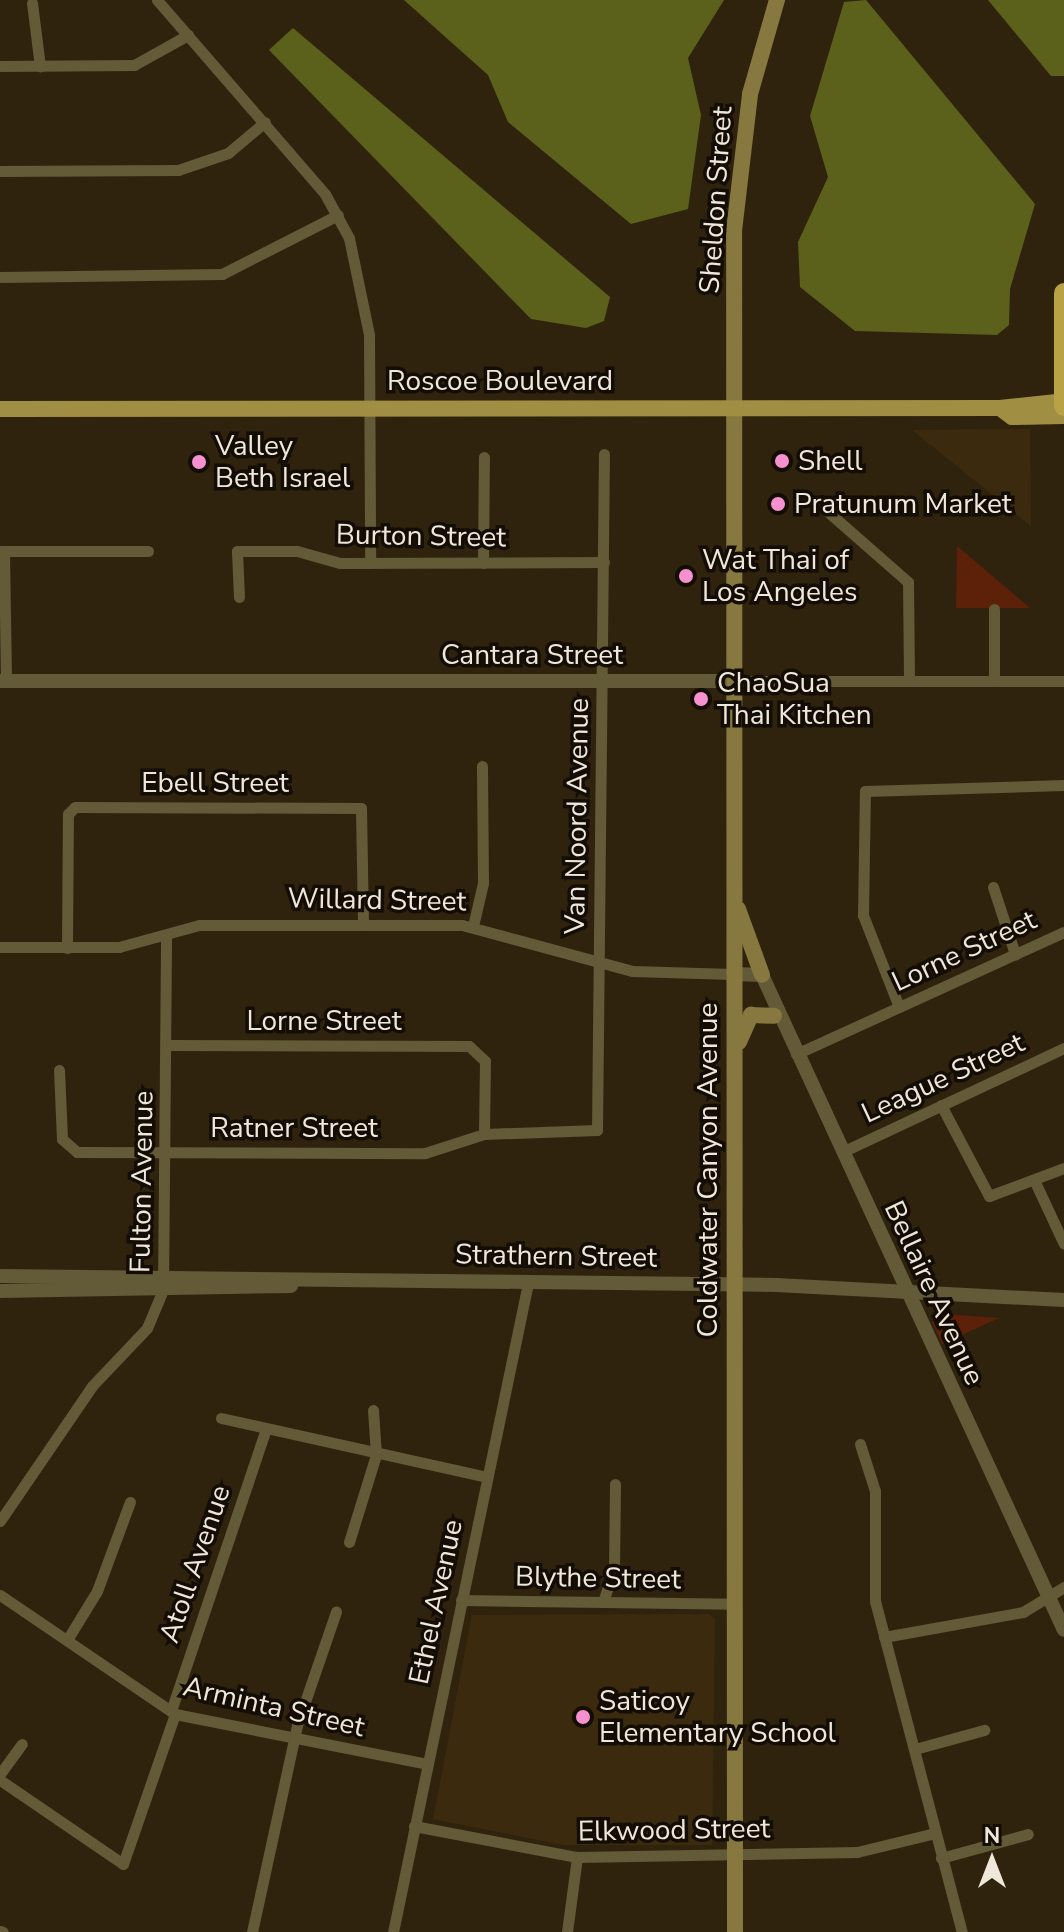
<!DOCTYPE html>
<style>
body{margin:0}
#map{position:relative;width:1064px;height:1932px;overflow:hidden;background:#30230e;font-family:"Nunito Sans",sans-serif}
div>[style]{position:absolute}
.built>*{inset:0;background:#3b2a0e}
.green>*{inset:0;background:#5d2009}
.water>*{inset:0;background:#5b611b}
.minor>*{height:11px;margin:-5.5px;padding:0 5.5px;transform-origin:5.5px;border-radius:5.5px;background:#635a38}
.tertiary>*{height:14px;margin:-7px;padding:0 7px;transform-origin:7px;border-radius:7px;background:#635a38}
.secondary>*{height:16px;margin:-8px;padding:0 8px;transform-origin:8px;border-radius:8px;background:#86783f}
.primary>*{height:16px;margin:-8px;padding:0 8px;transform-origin:8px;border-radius:8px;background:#a08e43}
.motorway>*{height:20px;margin:-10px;padding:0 10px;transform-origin:10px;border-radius:10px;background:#b9a246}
.dots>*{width:22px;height:22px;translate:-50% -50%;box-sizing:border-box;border:4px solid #130d05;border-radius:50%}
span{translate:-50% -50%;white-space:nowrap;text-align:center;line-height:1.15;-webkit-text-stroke:7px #130d05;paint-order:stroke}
.street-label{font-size:28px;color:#f0e7db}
.poi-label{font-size:28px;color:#f0e7db}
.left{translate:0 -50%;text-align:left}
.north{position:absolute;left:952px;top:1820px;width:80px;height:80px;-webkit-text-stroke:6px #130d05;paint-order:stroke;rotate:0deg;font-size:22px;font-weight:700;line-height:32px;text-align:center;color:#f0e7db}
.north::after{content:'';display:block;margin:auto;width:28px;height:36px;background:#f0e7db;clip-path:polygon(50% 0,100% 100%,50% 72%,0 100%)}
</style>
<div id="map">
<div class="built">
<div style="clip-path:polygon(1030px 429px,1031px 526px,912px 430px)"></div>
<div style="clip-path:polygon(709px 1614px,715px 1619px,712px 1845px,564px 1845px,433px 1819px,472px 1615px)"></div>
</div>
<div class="green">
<div style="clip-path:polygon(957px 546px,1030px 608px,956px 608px)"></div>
<div style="clip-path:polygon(939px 1314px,941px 1314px,999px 1318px,942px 1344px,932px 1322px)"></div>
</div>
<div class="water">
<div style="clip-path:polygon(404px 0,724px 0,688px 58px,701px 115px,688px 209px,631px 224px,508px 122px,488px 75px)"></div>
<div style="clip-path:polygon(866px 0,1035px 204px,1010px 289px,1009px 325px,997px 335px,855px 331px,800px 287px,798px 242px,828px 177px,810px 116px,844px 2px)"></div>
<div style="clip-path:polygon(988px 0,1064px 0,1064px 76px,1051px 76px)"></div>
<div style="clip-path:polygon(293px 28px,610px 297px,604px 321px,586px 328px,531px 319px,269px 50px)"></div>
</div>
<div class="minor">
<div style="left:157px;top:0;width:257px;rotate:49.1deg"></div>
<div style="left:325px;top:194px;width:50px;rotate:61.4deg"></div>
<div style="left:349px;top:238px;width:99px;rotate:78.3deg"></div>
<div style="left:369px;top:335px;width:228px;rotate:89.7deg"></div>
<div style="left:32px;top:3px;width:64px;rotate:82.8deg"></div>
<div style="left:0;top:66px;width:134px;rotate:-0.4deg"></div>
<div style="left:134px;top:65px;width:62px;rotate:-29.1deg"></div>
<div style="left:0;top:171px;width:178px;rotate:-0.3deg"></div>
<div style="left:178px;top:170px;width:53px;rotate:-18.8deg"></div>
<div style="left:228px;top:153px;width:48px;rotate:-40deg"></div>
<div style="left:0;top:277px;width:222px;rotate:-0.8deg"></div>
<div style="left:222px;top:274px;width:130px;rotate:-27deg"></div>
<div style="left:826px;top:510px;width:109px;rotate:41.3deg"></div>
<div style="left:908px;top:582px;width:99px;rotate:89.4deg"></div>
<div style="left:0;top:551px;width:148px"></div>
<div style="left:4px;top:551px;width:130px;rotate:89.1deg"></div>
<div style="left:483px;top:563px;width:106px;rotate:-89.5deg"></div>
<div style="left:239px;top:597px;width:46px;rotate:-92.5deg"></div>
<div style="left:237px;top:551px;width:60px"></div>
<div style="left:297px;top:551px;width:45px;rotate:15.6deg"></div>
<div style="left:340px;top:563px;width:264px;rotate:-0.2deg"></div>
<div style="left:733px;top:681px;width:331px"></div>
<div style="left:994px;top:681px;width:72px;rotate:-90deg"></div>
<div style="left:993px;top:887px;width:71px;rotate:71.8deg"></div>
<div style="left:473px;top:926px;width:44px;rotate:-76.9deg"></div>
<div style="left:483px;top:883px;width:117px;rotate:-90.5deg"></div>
<div style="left:0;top:947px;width:119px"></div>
<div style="left:119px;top:947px;width:83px;rotate:-15.4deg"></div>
<div style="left:199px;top:925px;width:263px"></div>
<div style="left:462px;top:925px;width:176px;rotate:15.1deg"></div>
<div style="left:632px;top:971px;width:101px;rotate:1.7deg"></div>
<div style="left:67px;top:948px;width:134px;rotate:-89.6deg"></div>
<div style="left:68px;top:814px;width:10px;rotate:-45deg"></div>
<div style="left:75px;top:807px;width:286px;rotate:0.2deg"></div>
<div style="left:361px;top:808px;width:115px;rotate:89deg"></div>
<div style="left:899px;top:1007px;width:99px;rotate:-111.4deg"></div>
<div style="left:863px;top:915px;width:124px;rotate:-89.1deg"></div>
<div style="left:865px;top:791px;width:199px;rotate:-1.7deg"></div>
<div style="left:168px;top:1045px;width:301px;rotate:0.2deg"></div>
<div style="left:469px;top:1046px;width:22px;rotate:43deg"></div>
<div style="left:485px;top:1061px;width:73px;rotate:90.8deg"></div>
<div style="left:796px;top:1054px;width:294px;rotate:-24.5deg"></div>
<div style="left:59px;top:1070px;width:69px;rotate:87.5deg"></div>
<div style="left:62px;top:1139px;width:20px;rotate:41deg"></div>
<div style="left:77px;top:1152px;width:348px;rotate:0.2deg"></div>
<div style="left:425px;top:1153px;width:62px;rotate:-17.9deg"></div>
<div style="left:484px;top:1134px;width:113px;rotate:-2deg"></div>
<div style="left:597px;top:1130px;width:676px;rotate:-89.41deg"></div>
<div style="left:941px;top:1105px;width:103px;rotate:62.2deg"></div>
<div style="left:989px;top:1196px;width:80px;rotate:-20.5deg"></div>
<div style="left:842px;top:1152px;width:245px;rotate:-25.1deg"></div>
<div style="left:1035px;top:1182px;width:68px;rotate:64.9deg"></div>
<div style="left:221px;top:1418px;width:272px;rotate:12.5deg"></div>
<div style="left:860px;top:1444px;width:49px;rotate:72.3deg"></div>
<div style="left:875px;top:1491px;width:110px;rotate:90deg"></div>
<div style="left:875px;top:1601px;width:342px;rotate:75.3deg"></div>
<div style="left:0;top:1521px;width:163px;rotate:-55.7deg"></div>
<div style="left:92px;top:1386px;width:80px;rotate:-46.5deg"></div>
<div style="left:147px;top:1328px;width:41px;rotate:-67.2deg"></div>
<div style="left:163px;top:1290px;width:355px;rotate:-89.5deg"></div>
<div style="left:349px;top:1542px;width:91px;rotate:-72.8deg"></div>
<div style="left:376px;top:1455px;width:45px;rotate:-93.8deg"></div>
<div style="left:0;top:1595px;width:212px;rotate:34.2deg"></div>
<div style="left:175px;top:1714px;width:257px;rotate:11.2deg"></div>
<div style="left:461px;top:1600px;width:274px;rotate:0.8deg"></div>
<div style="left:603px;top:1602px;width:36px;rotate:-72deg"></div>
<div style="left:614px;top:1568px;width:84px;rotate:-89.3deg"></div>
<div style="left:884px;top:1637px;width:141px;rotate:-10.2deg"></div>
<div style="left:1023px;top:1612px;width:48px;rotate:-31.4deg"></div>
<div style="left:67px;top:1640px;width:57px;rotate:-58.5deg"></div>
<div style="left:97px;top:1591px;width:95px;rotate:-69.7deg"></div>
<div style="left:171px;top:1711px;width:294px;rotate:-71.4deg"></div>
<div style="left:915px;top:1749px;width:72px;rotate:-15.4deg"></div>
<div style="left:0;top:1774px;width:37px;rotate:-54deg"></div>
<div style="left:0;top:1780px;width:149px;rotate:34.3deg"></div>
<div style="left:123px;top:1864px;width:159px;rotate:-70.9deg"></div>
<div style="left:414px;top:1826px;width:166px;rotate:10.8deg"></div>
<div style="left:577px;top:1857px;width:280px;rotate:-1deg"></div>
<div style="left:857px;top:1852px;width:80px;rotate:-13.7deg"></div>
<div style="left:941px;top:1858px;width:90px;rotate:-15.4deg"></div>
<div style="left:0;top:1931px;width:3px;rotate:18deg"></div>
<div style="left:252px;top:1932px;width:212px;rotate:-77.7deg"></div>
<div style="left:297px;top:1725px;width:120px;rotate:-71deg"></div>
<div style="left:393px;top:1932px;width:663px;rotate:-78.25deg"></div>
<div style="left:567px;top:1932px;width:76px;rotate:-82.4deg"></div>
</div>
<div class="tertiary">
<div style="left:0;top:681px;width:733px"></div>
<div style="left:733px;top:974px;width:29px;rotate:2deg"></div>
<div style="left:762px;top:975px;width:721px;rotate:65.25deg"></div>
<div style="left:0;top:1276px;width:776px;rotate:0.66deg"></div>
<div style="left:776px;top:1285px;width:288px;rotate:3deg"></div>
<div style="left:0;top:1291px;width:291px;rotate:-1deg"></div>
</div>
<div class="secondary">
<div style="left:738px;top:909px;width:70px;rotate:70deg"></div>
<div style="left:739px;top:1042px;width:30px;rotate:-66deg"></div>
<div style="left:751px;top:1015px;width:23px;rotate:2deg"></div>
<div style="left:735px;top:1932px;width:1701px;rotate:-90.03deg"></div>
<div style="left:734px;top:231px;width:138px;rotate:-83.3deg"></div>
<div style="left:750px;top:94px;width:98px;rotate:-74deg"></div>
</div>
<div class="primary">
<div style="left:1000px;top:408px;width:15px;rotate:37deg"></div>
<div style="left:1012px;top:417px;width:52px;rotate:-1.1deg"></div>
<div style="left:0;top:409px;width:1000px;rotate:-0.06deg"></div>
<div style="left:1000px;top:408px;width:64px;rotate:-6.2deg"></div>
</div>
<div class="motorway">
<div style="left:1064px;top:293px;width:113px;rotate:90deg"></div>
</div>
<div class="dots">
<div style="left:782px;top:461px;background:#f690cf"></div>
<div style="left:199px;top:462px;background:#f690cf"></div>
<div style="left:778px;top:504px;background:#f690cf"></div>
<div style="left:686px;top:576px;background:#f690cf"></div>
<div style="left:701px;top:699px;background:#f690cf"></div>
<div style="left:583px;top:1717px;background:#f690cf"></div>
</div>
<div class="street-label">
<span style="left:716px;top:200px;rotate:-86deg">Sheldon Street</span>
<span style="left:500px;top:381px">Roscoe Boulevard</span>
<span style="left:421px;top:536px;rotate:1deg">Burton Street</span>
<span style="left:532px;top:655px">Cantara Street</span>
<span style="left:215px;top:783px">Ebell Street</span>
<span style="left:577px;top:816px;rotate:-89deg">Van Noord Avenue</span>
<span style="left:377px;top:900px;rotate:1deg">Willard Street</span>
<span style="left:964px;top:951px;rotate:-25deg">Lorne Street</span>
<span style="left:324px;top:1021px">Lorne Street</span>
<span style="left:943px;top:1078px;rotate:-25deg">League Street</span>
<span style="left:294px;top:1128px">Ratner Street</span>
<span style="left:708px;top:1170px;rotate:-90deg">Coldwater Canyon Avenue</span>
<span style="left:142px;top:1182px;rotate:-89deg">Fulton Avenue</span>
<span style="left:556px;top:1256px;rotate:1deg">Strathern Street</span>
<span style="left:934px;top:1293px;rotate:65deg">Bellaire Avenue</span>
<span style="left:195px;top:1564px;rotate:-71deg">Atoll Avenue</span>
<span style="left:598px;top:1578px;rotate:1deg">Blythe Street</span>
<span style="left:436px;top:1602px;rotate:-78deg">Ethel Avenue</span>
<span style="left:274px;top:1707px;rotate:13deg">Arminta Street</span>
<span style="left:674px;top:1830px;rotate:-1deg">Elkwood Street</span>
</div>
<div class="poi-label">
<span class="left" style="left:215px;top:462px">Valley<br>Beth Israel</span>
<span class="left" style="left:798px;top:461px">Shell</span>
<span class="left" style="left:794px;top:504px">Pratunum Market</span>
<span class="left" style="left:702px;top:576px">Wat Thai of<br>Los Angeles</span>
<span class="left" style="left:717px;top:699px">ChaoSua<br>Thai Kitchen</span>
<span class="left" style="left:599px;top:1717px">Saticoy<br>Elementary School</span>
</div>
<div class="north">N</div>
</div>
